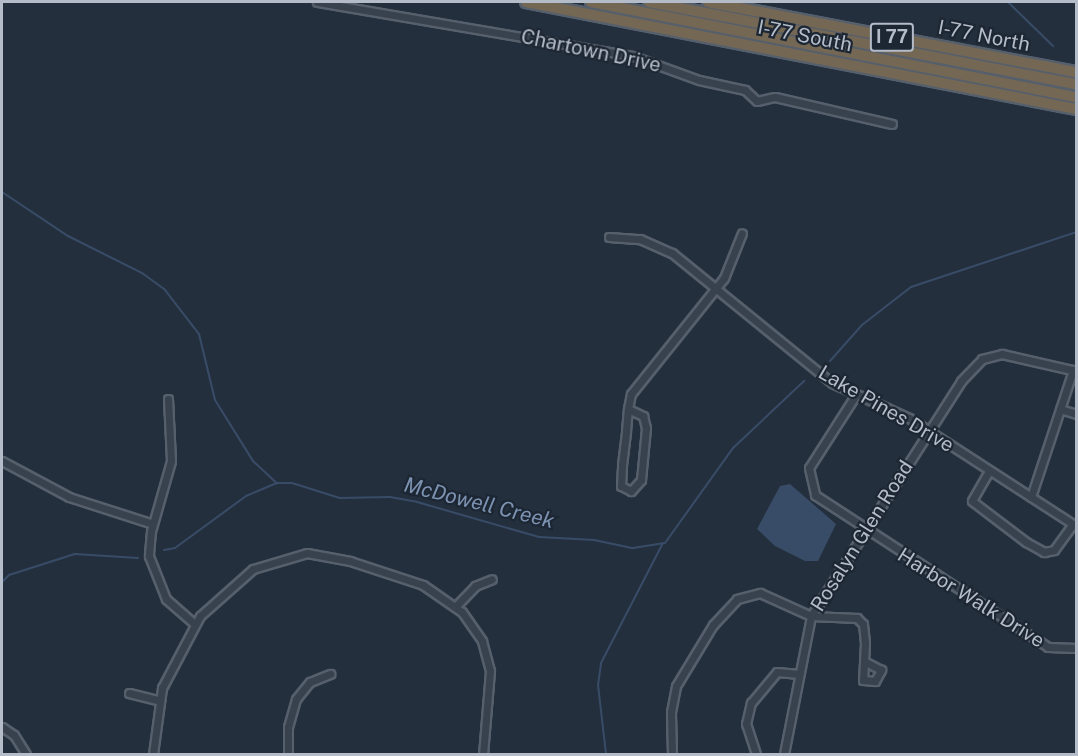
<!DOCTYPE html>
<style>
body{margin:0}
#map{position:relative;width:1078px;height:756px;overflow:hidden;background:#242f3e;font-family:"Public Sans",sans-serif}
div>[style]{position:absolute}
.water>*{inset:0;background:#394c67}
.stream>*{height:2px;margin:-1px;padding:0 1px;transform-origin:1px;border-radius:1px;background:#394c67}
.roads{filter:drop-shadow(2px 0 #565f6c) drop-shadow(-2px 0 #565f6c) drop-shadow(0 2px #565f6c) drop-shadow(0 -2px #565f6c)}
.minor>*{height:7px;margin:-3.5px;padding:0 3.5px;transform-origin:3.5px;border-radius:3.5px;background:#38414e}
.highway>*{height:10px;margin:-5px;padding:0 5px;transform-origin:5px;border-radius:5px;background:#746855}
span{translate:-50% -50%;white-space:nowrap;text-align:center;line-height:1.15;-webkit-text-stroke:4.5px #1d2633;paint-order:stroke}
.shield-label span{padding:2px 4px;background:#1d2633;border:2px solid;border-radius:4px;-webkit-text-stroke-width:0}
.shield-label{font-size:18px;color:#b4bcc9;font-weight:700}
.street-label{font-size:20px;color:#b4bcc9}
.water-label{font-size:21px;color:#7c92b1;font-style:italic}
.frame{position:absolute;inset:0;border:3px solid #b4bcc9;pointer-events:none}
</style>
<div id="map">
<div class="water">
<div style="clip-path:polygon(790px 484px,836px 524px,818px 561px,805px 561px,775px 546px,757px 529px,780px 486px)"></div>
</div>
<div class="stream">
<div style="left:1008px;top:2px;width:63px;rotate:44.4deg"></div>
<div style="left:2px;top:192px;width:79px;rotate:33.7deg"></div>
<div style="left:68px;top:236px;width:83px;rotate:26.6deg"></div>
<div style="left:142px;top:273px;width:29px;rotate:36deg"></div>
<div style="left:165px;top:290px;width:56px;rotate:52.3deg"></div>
<div style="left:199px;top:334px;width:68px;rotate:76.4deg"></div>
<div style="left:215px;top:400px;width:72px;rotate:58.1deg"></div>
<div style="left:253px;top:461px;width:33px;rotate:43deg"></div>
<div style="left:830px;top:361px;width:48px;rotate:-48.4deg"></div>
<div style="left:862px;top:325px;width:62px;rotate:-37.8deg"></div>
<div style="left:911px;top:287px;width:174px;rotate:-18.4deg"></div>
<div style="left:164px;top:550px;width:11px;rotate:-10deg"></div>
<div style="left:175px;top:548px;width:88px;rotate:-36.2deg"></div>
<div style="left:246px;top:496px;width:34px;rotate:-23deg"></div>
<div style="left:277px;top:483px;width:15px"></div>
<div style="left:292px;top:483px;width:50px;rotate:17.4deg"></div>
<div style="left:340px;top:498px;width:50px;rotate:-1.1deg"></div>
<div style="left:390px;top:497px;width:27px;rotate:10deg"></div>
<div style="left:417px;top:502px;width:127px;rotate:16deg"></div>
<div style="left:539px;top:537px;width:55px;rotate:3.1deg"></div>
<div style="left:594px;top:540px;width:40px;rotate:12deg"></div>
<div style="left:633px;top:548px;width:32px;rotate:-9deg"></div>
<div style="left:665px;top:543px;width:117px;rotate:-54.4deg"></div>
<div style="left:733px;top:448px;width:98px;rotate:-43.3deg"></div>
<div style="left:2px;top:582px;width:10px;rotate:-45deg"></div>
<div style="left:9px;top:575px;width:69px;rotate:-17.7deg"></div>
<div style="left:75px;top:554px;width:63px;rotate:3.6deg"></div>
<div style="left:606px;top:754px;width:69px;rotate:-96.6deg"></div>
<div style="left:598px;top:685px;width:22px;rotate:-82deg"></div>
<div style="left:601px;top:663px;width:135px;rotate:-62.7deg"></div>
</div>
<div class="roads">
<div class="minor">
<div style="left:317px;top:2px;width:321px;rotate:9.7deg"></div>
<div style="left:633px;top:56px;width:70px;rotate:20deg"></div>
<div style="left:699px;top:80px;width:47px;rotate:12.3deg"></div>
<div style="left:745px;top:90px;width:16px;rotate:43deg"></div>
<div style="left:757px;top:101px;width:18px;rotate:-13deg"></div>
<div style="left:775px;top:97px;width:120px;rotate:13deg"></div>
<div style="left:609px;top:237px;width:31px;rotate:4deg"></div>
<div style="left:640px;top:239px;width:35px;rotate:24deg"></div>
<div style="left:672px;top:253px;width:206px;rotate:39.1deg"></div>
<div style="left:832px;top:383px;width:85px;rotate:24.4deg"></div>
<div style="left:909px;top:418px;width:199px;rotate:32.9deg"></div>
<div style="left:855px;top:396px;width:85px;rotate:122.6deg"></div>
<div style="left:809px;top:468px;width:28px;rotate:77deg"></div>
<div style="left:815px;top:495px;width:278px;rotate:33.1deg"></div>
<div style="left:1048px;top:647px;width:28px;rotate:2deg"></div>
<div style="left:168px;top:399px;width:62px;rotate:87.2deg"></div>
<div style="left:171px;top:461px;width:73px;rotate:105.9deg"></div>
<div style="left:151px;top:531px;width:25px;rotate:95deg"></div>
<div style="left:149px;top:556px;width:46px;rotate:68.4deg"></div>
<div style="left:166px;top:599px;width:37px;rotate:41deg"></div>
<div style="left:628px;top:409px;width:17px;rotate:25deg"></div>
<div style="left:643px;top:416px;width:12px;rotate:76deg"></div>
<div style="left:646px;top:428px;width:52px;rotate:95.5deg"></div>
<div style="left:641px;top:480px;width:15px;rotate:132deg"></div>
<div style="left:631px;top:491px;width:11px;rotate:-153deg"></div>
<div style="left:621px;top:486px;width:21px;rotate:-87deg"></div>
<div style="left:622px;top:465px;width:34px;rotate:-83deg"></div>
<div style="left:626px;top:431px;width:22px;rotate:-85deg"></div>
<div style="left:628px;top:409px;width:15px;rotate:-79deg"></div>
<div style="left:631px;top:394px;width:149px;rotate:-51.3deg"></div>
<div style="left:724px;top:278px;width:48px;rotate:-68.2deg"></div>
<div style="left:1060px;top:409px;width:17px;rotate:17deg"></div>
<div style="left:2px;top:461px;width:76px;rotate:28.2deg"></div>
<div style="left:69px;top:497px;width:88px;rotate:17.8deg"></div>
<div style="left:989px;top:471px;width:34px;rotate:120deg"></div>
<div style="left:972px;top:501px;width:68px;rotate:37.2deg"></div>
<div style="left:1026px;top:542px;width:21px;rotate:29deg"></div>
<div style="left:1044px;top:552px;width:10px;rotate:-11deg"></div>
<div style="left:1054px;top:550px;width:32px;rotate:-54deg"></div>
<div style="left:1031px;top:497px;width:134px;rotate:-71.7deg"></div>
<div style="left:456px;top:606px;width:28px;rotate:-46deg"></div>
<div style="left:475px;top:586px;width:18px;rotate:-22deg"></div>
<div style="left:129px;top:693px;width:30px;rotate:14deg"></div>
<div style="left:2px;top:727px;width:14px;rotate:34deg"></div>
<div style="left:14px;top:735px;width:22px;rotate:58deg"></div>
<div style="left:153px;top:754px;width:67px;rotate:-82.2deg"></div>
<div style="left:162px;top:688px;width:81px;rotate:-62.2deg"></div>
<div style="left:200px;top:616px;width:71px;rotate:-41.6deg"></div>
<div style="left:253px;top:569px;width:56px;rotate:-16.5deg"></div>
<div style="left:307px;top:553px;width:44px;rotate:10.5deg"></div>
<div style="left:350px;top:561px;width:77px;rotate:18.2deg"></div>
<div style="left:423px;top:585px;width:47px;rotate:34.7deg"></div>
<div style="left:462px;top:612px;width:35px;rotate:55deg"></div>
<div style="left:482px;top:641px;width:31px;rotate:75deg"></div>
<div style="left:490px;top:671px;width:83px;rotate:94.8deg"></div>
<div style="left:288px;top:754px;width:27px;rotate:-90deg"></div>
<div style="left:288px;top:727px;width:29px;rotate:-74deg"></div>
<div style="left:296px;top:699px;width:22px;rotate:-51deg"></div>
<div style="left:310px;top:682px;width:22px;rotate:-22deg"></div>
<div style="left:672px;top:754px;width:42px;rotate:-91.4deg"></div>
<div style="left:671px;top:712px;width:26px;rotate:-79deg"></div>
<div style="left:676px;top:686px;width:71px;rotate:-58.8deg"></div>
<div style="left:713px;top:625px;width:35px;rotate:-47deg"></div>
<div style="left:737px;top:599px;width:24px;rotate:-15deg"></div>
<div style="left:760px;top:593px;width:56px;rotate:24.3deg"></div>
<div style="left:811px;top:616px;width:46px;rotate:2.5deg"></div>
<div style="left:857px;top:618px;width:8px;rotate:45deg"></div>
<div style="left:863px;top:624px;width:19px;rotate:84deg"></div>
<div style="left:865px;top:643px;width:37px;rotate:93deg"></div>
<div style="left:863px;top:680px;width:12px;rotate:5deg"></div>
<div style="left:875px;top:681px;width:13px;rotate:-61deg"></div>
<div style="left:881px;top:670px;width:16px;rotate:-153deg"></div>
<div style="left:756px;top:754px;width:32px;rotate:-108deg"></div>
<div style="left:746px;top:724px;width:22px;rotate:-77deg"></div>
<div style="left:751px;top:703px;width:40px;rotate:-50deg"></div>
<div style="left:777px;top:672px;width:22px;rotate:5deg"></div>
<div style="left:784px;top:754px;width:141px;rotate:-78.9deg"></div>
<div style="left:811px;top:616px;width:279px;rotate:-57.4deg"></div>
<div style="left:961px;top:381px;width:30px;rotate:-46deg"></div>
<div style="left:982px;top:359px;width:21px;rotate:-14deg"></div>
<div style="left:1002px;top:354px;width:76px;rotate:12.9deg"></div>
</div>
<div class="highway">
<div style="left:526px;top:2px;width:560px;rotate:11.01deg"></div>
<div style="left:591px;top:2px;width:494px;rotate:11.1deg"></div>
<div style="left:649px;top:2px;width:435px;rotate:10.9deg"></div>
<div style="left:708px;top:2px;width:375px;rotate:10.8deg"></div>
</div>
</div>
<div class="shield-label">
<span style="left:892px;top:37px">I 77</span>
</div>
<div class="street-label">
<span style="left:805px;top:36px;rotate:11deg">I-77 South</span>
<span style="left:984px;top:36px;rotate:11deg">I-77 North</span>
<span style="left:591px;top:51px;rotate:12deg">Chartown Drive</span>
<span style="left:886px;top:409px;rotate:30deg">Lake Pines Drive</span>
<span style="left:862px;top:536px;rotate:-58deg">Rosalyn Glen Road</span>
<span style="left:971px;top:598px;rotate:32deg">Harbor Walk Drive</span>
</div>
<div class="water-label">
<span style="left:479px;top:503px;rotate:14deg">McDowell Creek</span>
</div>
<div class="frame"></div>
</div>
